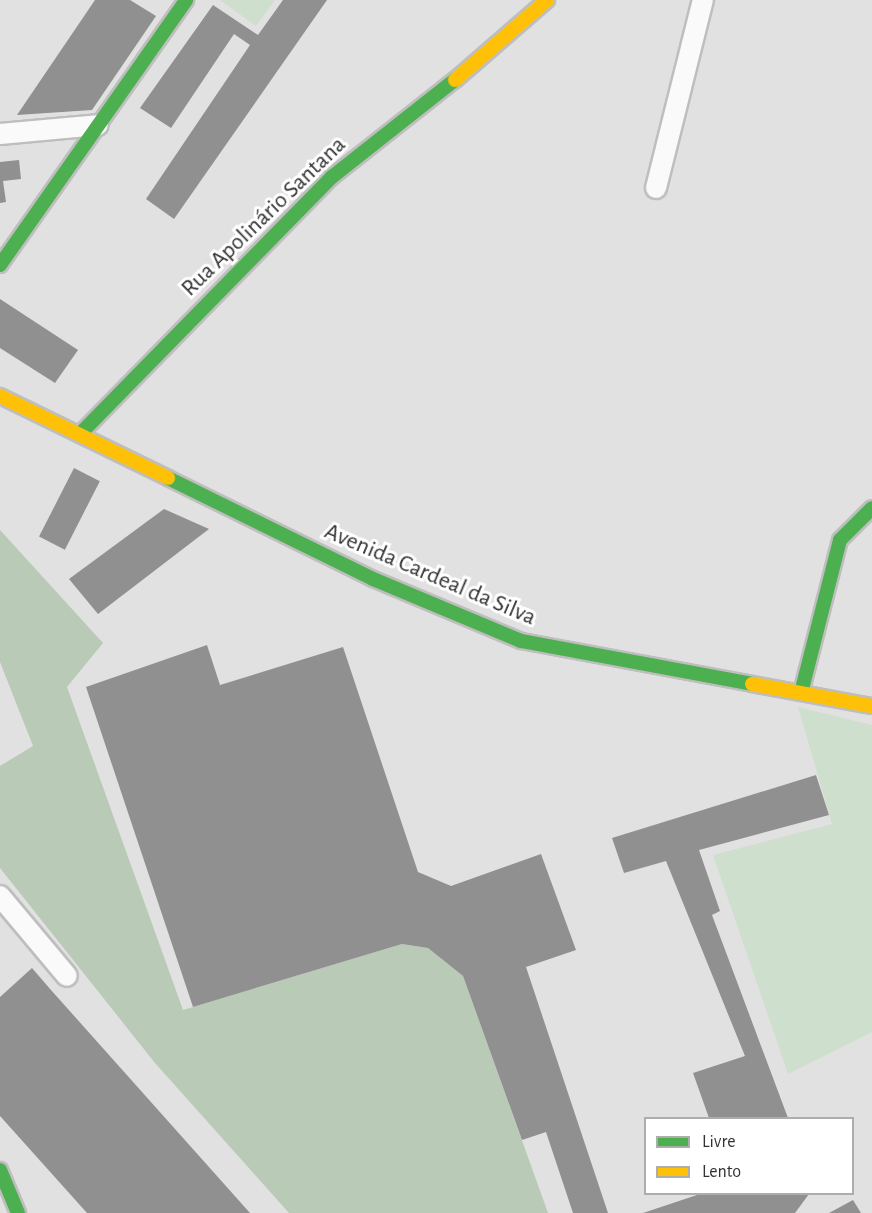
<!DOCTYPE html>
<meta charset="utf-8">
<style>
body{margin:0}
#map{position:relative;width:872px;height:1213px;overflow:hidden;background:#e1e1e2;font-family:"Alegreya Sans",sans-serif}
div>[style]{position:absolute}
.green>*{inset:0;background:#cfdfcd}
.forest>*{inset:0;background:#b9cab6}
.building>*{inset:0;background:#909090;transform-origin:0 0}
.roads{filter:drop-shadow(2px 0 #bebebe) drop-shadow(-2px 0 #bebebe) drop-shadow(0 2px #bebebe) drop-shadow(0 -2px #bebebe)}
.street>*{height:20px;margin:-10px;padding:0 10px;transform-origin:10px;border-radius:10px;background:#fafafb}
.fast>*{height:14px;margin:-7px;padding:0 7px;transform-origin:7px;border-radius:7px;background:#4caf50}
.slow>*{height:14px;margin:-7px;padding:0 7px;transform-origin:7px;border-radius:7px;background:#ffc107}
span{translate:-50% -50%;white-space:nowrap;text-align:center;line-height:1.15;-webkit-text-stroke:6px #fff;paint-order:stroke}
.street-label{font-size:24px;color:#323232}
.legend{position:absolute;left:644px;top:1117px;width:210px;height:78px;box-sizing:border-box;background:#fff;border:2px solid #adadad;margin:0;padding:8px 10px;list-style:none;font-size:18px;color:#323232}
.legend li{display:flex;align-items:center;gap:12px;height:30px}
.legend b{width:30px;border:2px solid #adadad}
</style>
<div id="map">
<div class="green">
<div style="clip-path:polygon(220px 0,275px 0,256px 26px)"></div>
<div style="clip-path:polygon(798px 707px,872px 725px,872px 1032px,788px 1074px,713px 855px,832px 824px)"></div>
</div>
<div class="forest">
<div style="clip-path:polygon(0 530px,103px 643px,67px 687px,183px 1010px,402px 944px,428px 948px,463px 976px,548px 1213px,289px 1213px,155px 1063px,0 868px,0 766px,33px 746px,0 662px)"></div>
</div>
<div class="building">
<div style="clip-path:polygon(95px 0,130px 0,156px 16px,92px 110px,17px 115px)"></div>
<div style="clip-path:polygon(283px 0,327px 0,174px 219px,146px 199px,250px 45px,234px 34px,171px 128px,140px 108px,213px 5px,258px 35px)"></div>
<div style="clip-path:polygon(19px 160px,21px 179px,3px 181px,6px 202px,0 203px,0 162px)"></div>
<div style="clip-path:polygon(0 299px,78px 350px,55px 383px,0 348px)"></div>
<div style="left:74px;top:468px;width:29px;height:77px;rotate:27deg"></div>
<div style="clip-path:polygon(164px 509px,209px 529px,98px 614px,69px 579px)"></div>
<div style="clip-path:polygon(207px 645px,220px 685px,343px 647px,418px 872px,451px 886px,541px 854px,576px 950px,526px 967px,608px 1213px,573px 1213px,546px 1132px,522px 1140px,463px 976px,428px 948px,402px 944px,193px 1007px,86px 687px)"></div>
<div style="clip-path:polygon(816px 775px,829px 815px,699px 850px,720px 911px,712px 915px,788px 1118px,709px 1118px,693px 1073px,745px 1056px,666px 861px,624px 873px,612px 838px)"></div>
<div style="clip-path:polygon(32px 968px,51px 990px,250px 1213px,87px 1213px,0 1116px,0 997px)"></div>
<div style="clip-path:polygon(700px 1194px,809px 1194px,795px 1213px,643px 1213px)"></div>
<div style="clip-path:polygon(853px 1200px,861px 1213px,829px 1213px)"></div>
</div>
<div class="roads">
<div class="street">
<div style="left:0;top:134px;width:98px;rotate:-5.2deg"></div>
<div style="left:656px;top:188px;width:194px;rotate:-76deg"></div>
<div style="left:0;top:896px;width:104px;rotate:50.1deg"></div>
</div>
<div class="fast">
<div style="left:0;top:265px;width:324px;rotate:-54.9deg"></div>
<div style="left:80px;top:434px;width:360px;rotate:-45.6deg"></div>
<div style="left:332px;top:177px;width:157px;rotate:-38.3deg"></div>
<div style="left:168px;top:478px;width:229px;rotate:26.2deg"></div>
<div style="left:373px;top:579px;width:160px;rotate:22.7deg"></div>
<div style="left:521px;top:641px;width:235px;rotate:10.5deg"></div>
<div style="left:801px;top:693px;width:158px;rotate:-75.7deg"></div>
<div style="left:840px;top:540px;width:45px;rotate:-45deg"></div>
<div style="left:0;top:1170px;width:47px;rotate:67.3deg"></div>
</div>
<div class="slow">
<div style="left:455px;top:80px;width:122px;rotate:-41deg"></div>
<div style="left:0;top:396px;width:187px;rotate:26deg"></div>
<div style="left:752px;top:684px;width:122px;rotate:10.4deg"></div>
</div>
</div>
<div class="street-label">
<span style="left:264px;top:217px;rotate:-44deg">Rua Apolinário Santana</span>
<span style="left:430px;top:575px;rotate:23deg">Avenida Cardeal da Silva</span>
</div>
<ul class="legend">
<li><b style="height:8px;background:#4caf50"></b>Livre</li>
<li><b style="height:8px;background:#ffc107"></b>Lento</li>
</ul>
</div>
